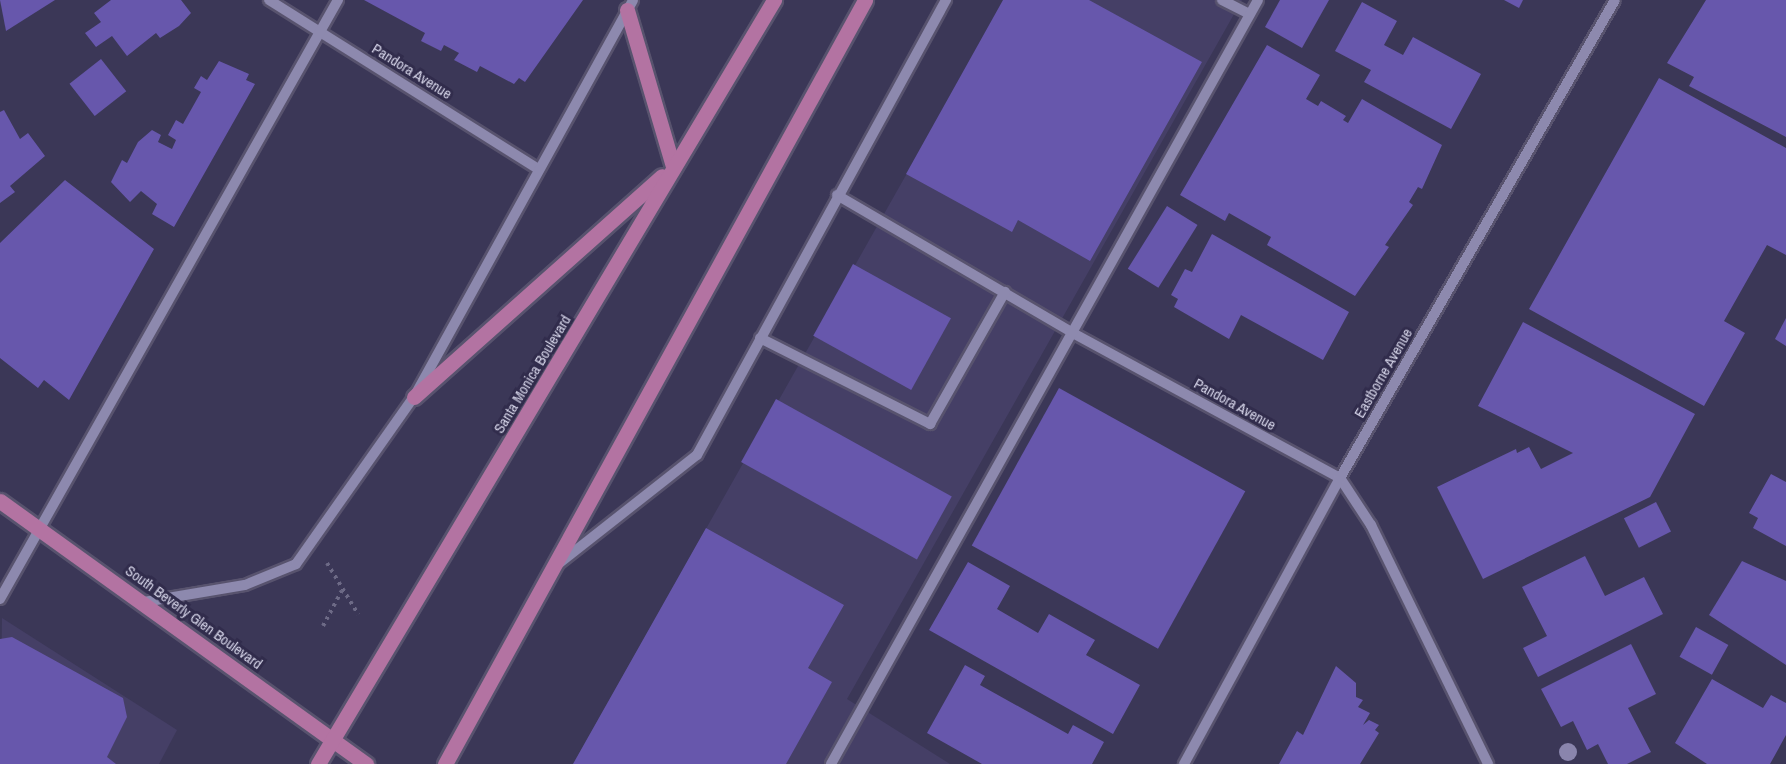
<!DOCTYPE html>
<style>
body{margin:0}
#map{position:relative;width:1786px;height:764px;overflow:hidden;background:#3b3757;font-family:"Archivo Narrow",sans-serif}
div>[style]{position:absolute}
.built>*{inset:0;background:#453f66}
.building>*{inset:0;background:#6757ac;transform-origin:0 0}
.path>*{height:4px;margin-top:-2px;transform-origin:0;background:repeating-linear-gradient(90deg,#6d6a86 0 3px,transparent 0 7.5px)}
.roads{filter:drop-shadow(2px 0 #58536e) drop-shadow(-2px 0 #58536e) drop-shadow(0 2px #58536e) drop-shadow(0 -2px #58536e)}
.minor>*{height:10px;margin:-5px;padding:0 5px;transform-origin:5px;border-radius:5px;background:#8d89ae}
.major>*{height:15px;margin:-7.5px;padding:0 7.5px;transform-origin:7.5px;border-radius:7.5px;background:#b373a2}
.trees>*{width:18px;height:18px;margin:-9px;border-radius:50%;background:#8a85ad}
span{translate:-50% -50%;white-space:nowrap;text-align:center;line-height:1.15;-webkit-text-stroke:6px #312c4c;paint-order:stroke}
.street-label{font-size:15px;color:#d3d2e6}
</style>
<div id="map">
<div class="built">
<div style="clip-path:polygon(1005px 0,1242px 0,847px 699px,950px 764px,573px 764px)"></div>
<div style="clip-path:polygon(2px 618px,177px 730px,159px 764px,0 764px)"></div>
</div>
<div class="building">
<div style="clip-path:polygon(0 0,55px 0,6px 31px)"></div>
<div style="clip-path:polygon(111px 0,181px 0,191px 13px,179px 26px,160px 38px,156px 33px,127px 56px,112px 36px,96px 47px,85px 33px,101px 22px,94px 13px)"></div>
<div style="clip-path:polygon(364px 0,583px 0,525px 82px,519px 78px,514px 84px,480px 66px,477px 72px,454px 60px,459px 53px,444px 45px,441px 51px,421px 41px,425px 33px)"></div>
<div style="clip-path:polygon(1003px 0,1089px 0,1202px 62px,1090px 261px,1018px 220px,1012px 232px,906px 174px)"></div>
<div style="clip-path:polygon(1280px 0,1329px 0,1302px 48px,1265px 27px)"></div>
<div style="clip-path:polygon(1504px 0,1523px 0,1519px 8px)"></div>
<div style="clip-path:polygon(1706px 0,1786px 0,1786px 137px,1689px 86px,1694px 77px,1667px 63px)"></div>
<div style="clip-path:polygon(1362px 2px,1397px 21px,1384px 45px,1403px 55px,1413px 37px,1481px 74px,1451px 129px,1364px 82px,1371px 70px,1335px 51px)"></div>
<div style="clip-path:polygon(1267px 45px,1320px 75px,1306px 99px,1318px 106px,1321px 101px,1346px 116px,1343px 120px,1348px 123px,1362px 99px,1442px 145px,1422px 189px,1418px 187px,1409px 202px,1413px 205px,1385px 245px,1389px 247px,1355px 296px,1267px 245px,1271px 237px,1229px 213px,1225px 221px,1180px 195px)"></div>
<div style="left:101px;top:59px;width:41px;height:40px;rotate:52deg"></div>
<div style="clip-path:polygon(219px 61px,249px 74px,246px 80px,255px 84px,174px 227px,152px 214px,157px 204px,141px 191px,130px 202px,111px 182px,122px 160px,127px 163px,138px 142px,152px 130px,161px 135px,158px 142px,172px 149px,176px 140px,168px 135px,176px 120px,183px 124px,201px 92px,194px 88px,201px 76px,207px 80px)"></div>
<div style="clip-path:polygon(1659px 78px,1786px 148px,1786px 255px,1767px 245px,1724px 321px,1745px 333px,1704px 406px,1529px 309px)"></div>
<div style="clip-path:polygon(4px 110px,20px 139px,28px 133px,45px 156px,10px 186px,15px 192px,0 203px,0 112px)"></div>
<div style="clip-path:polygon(65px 180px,154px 249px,69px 400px,44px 380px,38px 388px,0 358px,0 243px)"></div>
<div style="left:1167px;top:206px;width:36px;height:74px;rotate:32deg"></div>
<div style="clip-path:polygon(1212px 234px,1349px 312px,1323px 360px,1241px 315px,1229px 339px,1174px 307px,1178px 299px,1171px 295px,1185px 269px,1192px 272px)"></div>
<div style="left:853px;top:264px;width:112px;height:82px;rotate:29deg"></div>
<div style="clip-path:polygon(1786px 318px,1786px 346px,1775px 339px)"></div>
<div style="clip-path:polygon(1523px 322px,1695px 414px,1650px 497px,1483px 579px,1437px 487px,1516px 449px,1517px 453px,1529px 447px,1541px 469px,1573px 453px,1478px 406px)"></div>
<div style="left:1059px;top:388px;width:213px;height:180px;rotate:29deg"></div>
<div style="left:776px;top:399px;width:201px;height:72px;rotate:29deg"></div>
<div style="clip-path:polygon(1771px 474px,1786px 482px,1786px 546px,1753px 528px,1758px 518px,1749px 513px)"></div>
<div style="left:1656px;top:502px;width:33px;height:36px;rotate:63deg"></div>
<div style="clip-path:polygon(706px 528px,844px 605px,808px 668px,832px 682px,786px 764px,573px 764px)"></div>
<div style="clip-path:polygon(1585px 556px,1605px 596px,1644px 577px,1663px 614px,1538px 677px,1523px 648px,1547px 636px,1522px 587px)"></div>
<div style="clip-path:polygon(1742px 561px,1786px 581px,1786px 665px,1709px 615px)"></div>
<div style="clip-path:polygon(968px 562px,1010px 586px,997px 609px,1038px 633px,1049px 614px,1095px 640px,1086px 655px,1140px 685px,1113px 734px,929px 630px)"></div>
<div style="left:1696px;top:627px;width:37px;height:34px;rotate:29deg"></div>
<div style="clip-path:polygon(12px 637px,123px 698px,127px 717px,107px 757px,116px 764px,0 764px,0 639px)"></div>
<div style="clip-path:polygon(1631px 644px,1656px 694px,1628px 708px,1651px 752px,1627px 764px,1608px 764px,1598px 744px,1587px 750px,1573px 721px,1561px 727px,1541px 689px)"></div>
<div style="clip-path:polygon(965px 665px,985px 676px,980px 685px,1068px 734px,1073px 725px,1104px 742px,1092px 764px,982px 764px,927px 733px)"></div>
<div style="clip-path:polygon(1336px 666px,1356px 683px,1356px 697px,1363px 700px,1358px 707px,1370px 713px,1363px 725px,1369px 720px,1379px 725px,1375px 730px,1379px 733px,1360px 764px,1279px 764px,1297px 731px,1303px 735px)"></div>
<div style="clip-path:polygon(1712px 679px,1763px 708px,1771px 695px,1786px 703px,1786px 735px,1770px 764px,1707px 764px,1675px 743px)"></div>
</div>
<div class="path">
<div style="left:327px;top:563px;width:60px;rotate:58.7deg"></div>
<div style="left:323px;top:626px;width:40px;rotate:-62deg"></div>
</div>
<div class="roads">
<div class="minor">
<div style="left:269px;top:0;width:318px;rotate:32.1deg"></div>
<div style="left:1222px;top:0;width:31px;rotate:27deg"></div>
<div style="left:837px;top:195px;width:271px;rotate:30.3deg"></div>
<div style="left:1071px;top:332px;width:306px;rotate:28.5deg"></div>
<div style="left:1340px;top:478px;width:56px;rotate:56.6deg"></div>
<div style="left:1371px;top:525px;width:266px;rotate:63.9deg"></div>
<div style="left:760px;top:338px;width:191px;rotate:26.8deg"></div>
<div style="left:930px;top:424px;width:152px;rotate:-60.4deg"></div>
<div style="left:557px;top:565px;width:178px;rotate:-38.2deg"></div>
<div style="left:697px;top:455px;width:519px;rotate:-61.31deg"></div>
<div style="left:0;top:599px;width:688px;rotate:-60.57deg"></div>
<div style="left:144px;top:602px;width:102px;rotate:-9.6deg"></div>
<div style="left:245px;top:585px;width:55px;rotate:-22.4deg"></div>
<div style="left:296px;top:564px;width:204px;rotate:-54.8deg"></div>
<div style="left:414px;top:397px;width:453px;rotate:-61.1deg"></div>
<div style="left:831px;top:764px;width:875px;rotate:-60.8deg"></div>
<div style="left:1184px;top:764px;width:326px;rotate:-61.4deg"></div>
<div style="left:1340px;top:478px;width:551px;rotate:-60.09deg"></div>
</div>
<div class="major">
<div style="left:627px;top:10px;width:163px;rotate:73.6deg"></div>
<div style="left:414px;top:397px;width:332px;rotate:-41.7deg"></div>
<div style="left:0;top:501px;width:451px;rotate:35.7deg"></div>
<div style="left:318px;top:764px;width:890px;rotate:-59.17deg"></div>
<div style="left:445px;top:764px;width:872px;rotate:-61.2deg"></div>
</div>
</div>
<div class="trees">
<div style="left:1568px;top:752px"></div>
</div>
<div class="street-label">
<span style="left:412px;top:71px;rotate:32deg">Pandora Avenue</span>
<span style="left:1383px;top:373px;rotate:-60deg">Eastborne Avenue</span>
<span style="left:532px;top:374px;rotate:-59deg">Santa Monica Boulevard</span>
<span style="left:1235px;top:404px;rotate:29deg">Pandora Avenue</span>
<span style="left:194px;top:617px;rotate:36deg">South Beverly Glen Boulevard</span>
</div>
</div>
